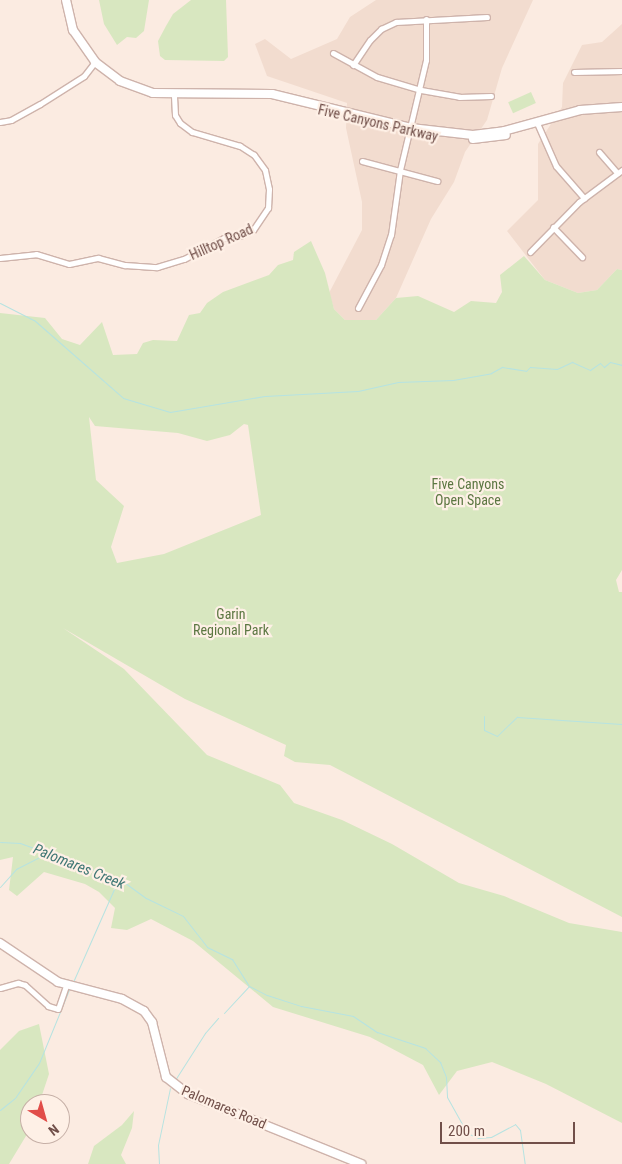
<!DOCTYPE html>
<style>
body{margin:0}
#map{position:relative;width:622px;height:1164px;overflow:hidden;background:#fbebe1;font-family:"Roboto Condensed",sans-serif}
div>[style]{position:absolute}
.residential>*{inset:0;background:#f2dccf}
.green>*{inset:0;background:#d8e7c0;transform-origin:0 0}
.stream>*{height:1px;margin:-0.5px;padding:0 0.5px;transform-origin:0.5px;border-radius:0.5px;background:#b6e3e1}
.roads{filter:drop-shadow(1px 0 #ceb3ab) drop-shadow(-1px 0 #ceb3ab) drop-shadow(0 1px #ceb3ab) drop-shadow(0 -1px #ceb3ab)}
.street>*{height:5px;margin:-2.5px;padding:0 2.5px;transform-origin:2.5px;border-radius:2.5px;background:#fff}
.secondary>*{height:8px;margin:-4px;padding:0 4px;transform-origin:4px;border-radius:4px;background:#fff}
span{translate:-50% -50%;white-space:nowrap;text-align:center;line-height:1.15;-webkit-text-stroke:4.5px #fef0e6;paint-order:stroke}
.street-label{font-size:14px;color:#714f49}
.park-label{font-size:14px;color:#5c7742}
.water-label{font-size:15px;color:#3e7674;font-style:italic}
.north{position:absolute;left:20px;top:1094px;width:50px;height:50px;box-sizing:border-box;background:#fef0e6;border:1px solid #c6b0a7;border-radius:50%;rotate:142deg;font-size:14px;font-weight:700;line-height:20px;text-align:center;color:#714f49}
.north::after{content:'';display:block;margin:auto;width:18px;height:22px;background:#e14d49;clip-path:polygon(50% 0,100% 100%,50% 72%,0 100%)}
.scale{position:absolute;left:440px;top:1122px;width:135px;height:22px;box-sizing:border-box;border:2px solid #714f49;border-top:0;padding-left:6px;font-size:15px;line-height:18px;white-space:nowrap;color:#714f49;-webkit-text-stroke:4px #fef0e6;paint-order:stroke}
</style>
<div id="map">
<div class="residential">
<div style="clip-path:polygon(376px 0,533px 0,502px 68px,487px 120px,465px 152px,454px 182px,431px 219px,396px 298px,376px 320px,367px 322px,345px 320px,334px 309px,329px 293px,362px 230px,362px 202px,346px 128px,347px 103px,267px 76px,255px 44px,265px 39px,291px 59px,337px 39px,350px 17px)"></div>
<div style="clip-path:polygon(622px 24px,622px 270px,617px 269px,597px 290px,578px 293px,545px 280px,507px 231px,538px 200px,538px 144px,562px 107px,563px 83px,582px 45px,602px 42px)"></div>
</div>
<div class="green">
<div style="clip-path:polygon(99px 0,149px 0,144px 31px,136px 38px,127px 37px,117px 45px,104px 24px)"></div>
<div style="clip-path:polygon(191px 0,226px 0,228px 57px,224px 61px,165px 60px,160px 56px,158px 41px,166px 26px,173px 14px)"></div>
<div style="left:531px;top:92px;width:12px;height:25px;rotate:66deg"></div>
<div style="clip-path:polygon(evenodd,311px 241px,325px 273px,334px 309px,345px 320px,376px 320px,396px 298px,418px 296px,454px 312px,471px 301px,496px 303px,502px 292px,500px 275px,524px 256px,545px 280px,578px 293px,597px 290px,617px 269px,622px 270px,622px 570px,616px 580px,619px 592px,622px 592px,622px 917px,330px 765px,295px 762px,284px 756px,286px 745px,185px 699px,63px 628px,124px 669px,207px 755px,280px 785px,294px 803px,342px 820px,392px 844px,459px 883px,504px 896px,569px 923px,622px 932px,622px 1123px,546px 1084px,492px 1062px,457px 1071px,439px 1095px,423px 1065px,370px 1037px,273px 1007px,193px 941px,151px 919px,127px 930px,111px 928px,115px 908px,99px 892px,85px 884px,44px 872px,17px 896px,9px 890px,13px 857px,0 860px,0 313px,45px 318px,62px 339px,80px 345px,102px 322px,113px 355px,137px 354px,143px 343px,153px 340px,177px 341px,189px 315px,200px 313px,207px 303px,223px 292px,269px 275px,278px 265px,293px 260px,294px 252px,311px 241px,89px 417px,95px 426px,178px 433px,207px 441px,230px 435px,244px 424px,248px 425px,261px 515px,164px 554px,117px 563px,111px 547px,124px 506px,96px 480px,89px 417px)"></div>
<div style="clip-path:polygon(39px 1024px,49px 1074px,39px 1104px,30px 1104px,29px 1131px,9px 1164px,0 1164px,0 1050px,19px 1031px)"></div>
<div style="clip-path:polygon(134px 1111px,132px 1128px,121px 1155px,126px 1164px,88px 1164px,94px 1146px,122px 1125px)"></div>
</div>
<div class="stream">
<div style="left:0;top:303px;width:38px;rotate:27deg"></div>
<div style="left:34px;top:320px;width:118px;rotate:41.2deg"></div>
<div style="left:123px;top:398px;width:49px;rotate:16.6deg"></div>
<div style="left:170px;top:412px;width:96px;rotate:-9.6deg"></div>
<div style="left:265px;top:396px;width:93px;rotate:-3.1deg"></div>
<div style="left:358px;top:391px;width:41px;rotate:-12.7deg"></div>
<div style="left:398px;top:382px;width:55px;rotate:-2.1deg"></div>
<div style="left:453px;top:380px;width:39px;rotate:-10deg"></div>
<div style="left:491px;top:373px;width:13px;rotate:-29deg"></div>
<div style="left:502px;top:367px;width:24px;rotate:9deg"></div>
<div style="left:526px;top:371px;width:6px;rotate:-45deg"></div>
<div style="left:530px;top:367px;width:27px;rotate:4deg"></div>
<div style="left:557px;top:369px;width:17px;rotate:-25deg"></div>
<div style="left:572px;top:362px;width:20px;rotate:24deg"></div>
<div style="left:590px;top:370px;width:12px;rotate:-35deg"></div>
<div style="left:600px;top:363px;width:6px;rotate:45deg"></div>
<div style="left:604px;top:367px;width:8px;rotate:-40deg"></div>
<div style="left:610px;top:362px;width:12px;rotate:14deg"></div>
<div style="left:484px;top:716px;width:14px;rotate:90deg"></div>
<div style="left:484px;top:730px;width:14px;rotate:25deg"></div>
<div style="left:497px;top:736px;width:28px;rotate:-44deg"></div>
<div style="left:517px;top:717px;width:105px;rotate:3.8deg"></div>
<div style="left:0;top:842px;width:20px;rotate:3deg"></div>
<div style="left:20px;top:843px;width:108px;rotate:20.1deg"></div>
<div style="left:121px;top:880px;width:31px;rotate:36deg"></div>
<div style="left:146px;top:898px;width:41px;rotate:25.9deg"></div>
<div style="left:183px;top:916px;width:39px;rotate:52deg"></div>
<div style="left:207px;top:947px;width:28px;rotate:26deg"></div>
<div style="left:232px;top:959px;width:32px;rotate:58deg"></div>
<div style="left:249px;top:986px;width:20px;rotate:27deg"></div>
<div style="left:267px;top:995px;width:36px;rotate:18deg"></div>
<div style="left:301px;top:1006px;width:53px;rotate:10.9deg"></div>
<div style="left:353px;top:1016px;width:29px;rotate:34deg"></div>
<div style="left:377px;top:1032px;width:51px;rotate:18.4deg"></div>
<div style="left:425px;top:1048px;width:21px;rotate:43deg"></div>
<div style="left:440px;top:1062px;width:16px;rotate:68deg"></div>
<div style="left:446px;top:1077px;width:20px;rotate:87deg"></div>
<div style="left:447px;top:1097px;width:41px;rotate:60.9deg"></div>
<div style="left:467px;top:1133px;width:12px;rotate:24deg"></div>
<div style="left:478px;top:1138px;width:13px;rotate:-4deg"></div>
<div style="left:491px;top:1137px;width:27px;rotate:-28deg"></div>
<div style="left:515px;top:1124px;width:8px;rotate:50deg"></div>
<div style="left:520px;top:1130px;width:34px;rotate:82deg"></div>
<div style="left:0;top:887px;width:24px;rotate:-48deg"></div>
<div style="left:16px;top:869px;width:36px;rotate:-27deg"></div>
<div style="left:73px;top:982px;width:111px;rotate:-66.2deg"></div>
<div style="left:224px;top:1013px;width:37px;rotate:-47deg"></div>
<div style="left:175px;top:1080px;width:56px;rotate:-57.4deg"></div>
<div style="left:205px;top:1033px;width:20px;rotate:-49deg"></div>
<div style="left:0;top:1110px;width:19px;rotate:-39deg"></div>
<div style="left:15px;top:1098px;width:42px;rotate:-55.6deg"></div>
<div style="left:39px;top:1063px;width:79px;rotate:-67.7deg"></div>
<div style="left:159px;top:1164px;width:19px;rotate:-93deg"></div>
<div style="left:158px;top:1145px;width:58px;rotate:-78.1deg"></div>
</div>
<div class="roads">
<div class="street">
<div style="left:333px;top:53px;width:50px;rotate:28.6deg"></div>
<div style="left:377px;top:77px;width:46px;rotate:16.5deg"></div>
<div style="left:421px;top:90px;width:39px;rotate:10deg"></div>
<div style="left:459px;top:97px;width:32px;rotate:-2deg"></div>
<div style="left:353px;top:65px;width:30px;rotate:-56deg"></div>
<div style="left:370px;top:40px;width:16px;rotate:-45deg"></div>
<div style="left:381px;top:29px;width:17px;rotate:-25deg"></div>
<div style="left:396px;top:22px;width:91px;rotate:-3.1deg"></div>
<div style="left:574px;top:72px;width:48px;rotate:-1.2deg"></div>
<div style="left:0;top:122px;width:11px;rotate:-10deg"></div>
<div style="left:11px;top:120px;width:33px;rotate:-29deg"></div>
<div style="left:40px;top:104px;width:52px;rotate:-32.5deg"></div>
<div style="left:84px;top:76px;width:18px;rotate:-52deg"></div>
<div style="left:537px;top:123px;width:47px;rotate:66.2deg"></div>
<div style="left:556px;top:166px;width:43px;rotate:48.8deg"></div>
<div style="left:599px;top:152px;width:28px;rotate:49deg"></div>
<div style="left:362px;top:161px;width:78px;rotate:14.9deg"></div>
<div style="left:553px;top:227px;width:42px;rotate:46deg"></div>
<div style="left:530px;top:252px;width:70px;rotate:-45.6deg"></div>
<div style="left:579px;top:202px;width:54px;rotate:-36.7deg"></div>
<div style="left:0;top:258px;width:36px;rotate:-6deg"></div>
<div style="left:36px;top:254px;width:34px;rotate:17deg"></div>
<div style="left:69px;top:264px;width:30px;rotate:-12deg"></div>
<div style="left:98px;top:258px;width:28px;rotate:15deg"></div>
<div style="left:125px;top:265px;width:32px;rotate:4deg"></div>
<div style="left:157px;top:267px;width:28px;rotate:-17deg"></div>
<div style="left:184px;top:259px;width:45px;rotate:-27.7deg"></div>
<div style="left:224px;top:238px;width:16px;rotate:-7deg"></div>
<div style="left:240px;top:236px;width:14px;rotate:-25deg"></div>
<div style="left:253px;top:230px;width:27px;rotate:-56deg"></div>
<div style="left:268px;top:208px;width:19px;rotate:-87deg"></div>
<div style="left:269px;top:189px;width:19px;rotate:-102deg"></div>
<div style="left:265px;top:170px;width:19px;rotate:-126deg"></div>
<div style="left:254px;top:155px;width:17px;rotate:-147deg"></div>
<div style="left:240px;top:146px;width:50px;rotate:-163.7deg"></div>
<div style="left:192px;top:132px;width:15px;rotate:-143deg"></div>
<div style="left:180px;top:123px;width:9px;rotate:-122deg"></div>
<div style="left:175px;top:115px;width:21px;rotate:-93deg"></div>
<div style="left:358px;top:308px;width:49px;rotate:-61.9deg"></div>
<div style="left:381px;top:265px;width:32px;rotate:-72deg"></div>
<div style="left:391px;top:235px;width:66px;rotate:-82.1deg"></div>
<div style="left:400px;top:170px;width:113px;rotate:-76.7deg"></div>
<div style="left:426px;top:60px;width:41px;rotate:-90deg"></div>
<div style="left:0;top:988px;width:19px;rotate:-16deg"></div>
<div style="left:18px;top:983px;width:7px;rotate:16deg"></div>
<div style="left:25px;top:985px;width:31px;rotate:42deg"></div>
<div style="left:48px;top:1006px;width:10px;rotate:17deg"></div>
<div style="left:58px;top:1009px;width:24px;rotate:-71deg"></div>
</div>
<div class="secondary">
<div style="left:66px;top:0;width:31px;rotate:77deg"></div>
<div style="left:73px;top:30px;width:39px;rotate:55deg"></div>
<div style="left:95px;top:62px;width:31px;rotate:37deg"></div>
<div style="left:120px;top:81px;width:35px;rotate:20deg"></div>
<div style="left:153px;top:93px;width:119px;rotate:0.5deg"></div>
<div style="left:272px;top:94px;width:143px;rotate:13.7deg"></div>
<div style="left:411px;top:128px;width:62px;rotate:6.4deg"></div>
<div style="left:473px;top:135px;width:31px;rotate:-7deg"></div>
<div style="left:504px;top:131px;width:79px;rotate:-15.4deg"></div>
<div style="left:580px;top:110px;width:42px;rotate:-4.1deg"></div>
<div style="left:473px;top:139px;width:33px;rotate:-7deg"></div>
<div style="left:0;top:943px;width:70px;rotate:33.9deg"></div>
<div style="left:58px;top:982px;width:66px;rotate:14.9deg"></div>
<div style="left:122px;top:999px;width:25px;rotate:29deg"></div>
<div style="left:144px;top:1011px;width:14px;rotate:54deg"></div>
<div style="left:152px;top:1022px;width:57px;rotate:75.7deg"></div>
<div style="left:166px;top:1077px;width:28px;rotate:38deg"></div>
<div style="left:188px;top:1094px;width:187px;rotate:22deg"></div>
</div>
</div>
<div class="street-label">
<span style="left:378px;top:123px;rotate:13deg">Five Canyons Parkway</span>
<span style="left:221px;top:242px;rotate:-24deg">Hilltop Road</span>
<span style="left:224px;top:1107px;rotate:23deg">Palomares Road</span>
</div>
<div class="park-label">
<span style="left:468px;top:492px">Five Canyons<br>Open Space</span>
<span style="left:231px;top:622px">Garin<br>Regional Park</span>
</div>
<div class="water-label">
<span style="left:79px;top:867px;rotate:22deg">Palomares Creek</span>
</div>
<div class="north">N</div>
<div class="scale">200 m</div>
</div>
